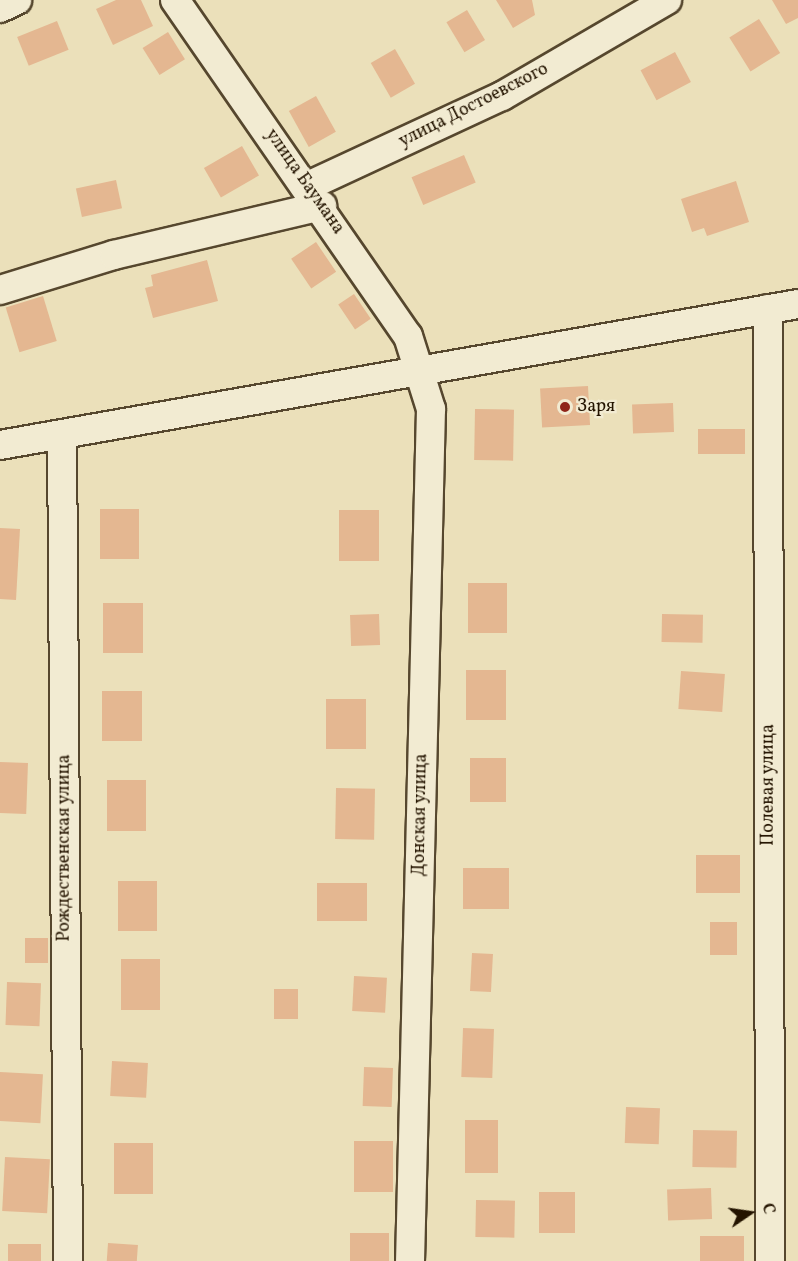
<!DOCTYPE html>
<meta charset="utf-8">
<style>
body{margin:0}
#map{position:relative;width:798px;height:1261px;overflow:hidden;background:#ebe0ba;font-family:Vollkorn,serif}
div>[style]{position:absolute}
.building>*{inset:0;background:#e4b791;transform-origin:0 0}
.roads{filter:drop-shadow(2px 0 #56472e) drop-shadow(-2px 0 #56472e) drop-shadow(0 2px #56472e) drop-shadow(0 -2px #56472e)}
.street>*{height:28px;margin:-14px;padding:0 14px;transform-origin:14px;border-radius:14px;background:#f2ebd2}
.dots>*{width:16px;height:16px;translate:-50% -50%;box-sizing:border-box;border:3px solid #f2ebd2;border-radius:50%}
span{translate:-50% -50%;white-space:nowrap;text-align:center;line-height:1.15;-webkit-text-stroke:4.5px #f2ebd2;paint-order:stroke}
.street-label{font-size:18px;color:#241400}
.poi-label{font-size:18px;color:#241400}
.left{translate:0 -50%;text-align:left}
.north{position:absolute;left:720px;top:1183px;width:60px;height:60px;-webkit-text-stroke:4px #f2ebd2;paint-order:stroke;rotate:77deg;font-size:16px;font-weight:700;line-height:24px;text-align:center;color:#241400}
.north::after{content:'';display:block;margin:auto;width:21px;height:27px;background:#241400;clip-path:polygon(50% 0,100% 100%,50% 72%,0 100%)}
</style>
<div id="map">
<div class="building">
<div style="clip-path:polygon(116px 0,141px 0,153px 26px,113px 45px,96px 9px)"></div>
<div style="clip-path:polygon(496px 0,532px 0,535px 15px,513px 28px)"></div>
<div style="clip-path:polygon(772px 0,798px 0,798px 18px,786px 24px)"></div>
<div style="left:467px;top:10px;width:35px;height:24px;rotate:59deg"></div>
<div style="left:759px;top:19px;width:40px;height:35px;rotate:58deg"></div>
<div style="left:57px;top:21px;width:31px;height:43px;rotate:68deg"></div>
<div style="left:168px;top:32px;width:32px;height:30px;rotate:58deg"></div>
<div style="left:395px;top:49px;width:40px;height:28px;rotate:60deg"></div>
<div style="left:675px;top:52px;width:34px;height:39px;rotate:62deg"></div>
<div style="left:316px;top:96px;width:41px;height:31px;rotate:61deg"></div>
<div style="left:242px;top:146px;width:34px;height:44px;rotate:60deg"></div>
<div style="left:464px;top:155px;width:30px;height:57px;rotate:67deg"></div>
<div style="left:116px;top:180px;width:29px;height:41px;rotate:78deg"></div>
<div style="clip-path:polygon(736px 181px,749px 222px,707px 236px,704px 228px,692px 232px,681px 199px)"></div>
<div style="left:316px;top:242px;width:36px;height:30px;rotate:56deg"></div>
<div style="clip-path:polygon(207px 260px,218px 301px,153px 318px,145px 288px,153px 286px,151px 275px)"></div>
<div style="left:354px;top:294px;width:30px;height:19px;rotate:56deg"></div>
<div style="left:43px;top:296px;width:47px;height:39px;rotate:73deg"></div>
<div style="left:588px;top:386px;width:39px;height:48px;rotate:87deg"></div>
<div style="left:673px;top:403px;width:29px;height:41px;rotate:88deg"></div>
<div style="left:475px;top:409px;width:39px;height:51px;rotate:1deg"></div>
<div style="left:698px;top:429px;width:47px;height:25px"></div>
<div style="left:100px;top:509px;width:39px;height:50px"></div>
<div style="left:339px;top:510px;width:40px;height:51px"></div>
<div style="clip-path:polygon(0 528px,20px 529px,16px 600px,0 599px)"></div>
<div style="left:468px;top:583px;width:39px;height:50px"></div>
<div style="left:103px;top:603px;width:40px;height:50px"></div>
<div style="left:379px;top:614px;width:31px;height:29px;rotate:88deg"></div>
<div style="left:662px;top:614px;width:41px;height:28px;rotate:1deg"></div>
<div style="left:466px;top:670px;width:40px;height:50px"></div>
<div style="left:681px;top:671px;width:44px;height:38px;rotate:4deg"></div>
<div style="left:102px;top:691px;width:40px;height:50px"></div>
<div style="left:326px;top:699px;width:40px;height:50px"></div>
<div style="left:470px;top:758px;width:36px;height:44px"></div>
<div style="left:0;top:762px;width:28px;height:51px;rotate:2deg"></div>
<div style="left:107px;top:780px;width:39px;height:51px"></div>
<div style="left:336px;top:788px;width:39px;height:51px;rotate:1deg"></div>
<div style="left:696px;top:855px;width:44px;height:38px"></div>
<div style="left:463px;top:868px;width:46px;height:41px"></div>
<div style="left:118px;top:881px;width:39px;height:50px"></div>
<div style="left:367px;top:883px;width:38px;height:50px;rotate:90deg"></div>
<div style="left:710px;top:922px;width:27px;height:33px"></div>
<div style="left:25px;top:938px;width:23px;height:25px"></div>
<div style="left:472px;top:953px;width:21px;height:38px;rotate:3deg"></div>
<div style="left:121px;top:959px;width:39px;height:51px"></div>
<div style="left:354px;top:976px;width:33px;height:35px;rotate:3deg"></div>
<div style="left:7px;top:982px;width:34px;height:43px;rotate:2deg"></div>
<div style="left:274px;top:989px;width:24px;height:30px"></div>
<div style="left:463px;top:1028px;width:31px;height:49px;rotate:2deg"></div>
<div style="left:112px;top:1061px;width:36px;height:35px;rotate:3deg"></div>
<div style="left:364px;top:1067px;width:29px;height:39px;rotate:2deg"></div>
<div style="left:0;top:1072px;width:43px;height:49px;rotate:3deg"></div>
<div style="left:626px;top:1107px;width:34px;height:36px;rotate:2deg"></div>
<div style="left:465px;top:1120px;width:33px;height:53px"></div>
<div style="left:693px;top:1130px;width:44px;height:37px;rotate:1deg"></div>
<div style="left:354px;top:1141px;width:39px;height:51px"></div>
<div style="left:114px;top:1143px;width:39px;height:51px"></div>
<div style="left:5px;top:1157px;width:45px;height:54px;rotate:3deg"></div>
<div style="left:711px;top:1188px;width:31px;height:44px;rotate:88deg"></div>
<div style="left:575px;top:1192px;width:41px;height:36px;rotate:90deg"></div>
<div style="left:476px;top:1200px;width:39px;height:37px;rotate:1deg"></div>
<div style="left:350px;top:1233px;width:39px;height:28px"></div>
<div style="left:700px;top:1236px;width:44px;height:25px"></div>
<div style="left:108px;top:1243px;width:30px;height:18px;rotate:4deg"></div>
<div style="left:8px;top:1244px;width:33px;height:17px"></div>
</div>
<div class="roads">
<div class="street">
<div style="left:175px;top:0;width:409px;rotate:55.3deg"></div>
<div style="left:408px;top:336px;width:77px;rotate:72.5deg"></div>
<div style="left:431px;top:409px;width:852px;rotate:91.41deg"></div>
<div style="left:0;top:8px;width:19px;rotate:-25deg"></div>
<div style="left:308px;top:186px;width:214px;rotate:-24.9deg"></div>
<div style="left:502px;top:96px;width:191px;rotate:-30.2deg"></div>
<div style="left:0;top:290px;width:119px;rotate:-17.1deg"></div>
<div style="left:114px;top:255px;width:214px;rotate:-13.3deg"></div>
<div style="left:768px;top:309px;width:952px;rotate:89.88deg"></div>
<div style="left:62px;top:435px;width:826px;rotate:89.58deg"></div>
<div style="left:0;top:445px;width:810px;rotate:-10.02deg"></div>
</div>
</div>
<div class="dots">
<div style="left:565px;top:407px;background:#8f2418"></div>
</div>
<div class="street-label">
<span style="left:474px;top:106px;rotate:-27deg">улица Достоевского</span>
<span style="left:304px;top:182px;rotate:55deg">улица Баумана</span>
<span style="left:769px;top:785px;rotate:-90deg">Полевая улица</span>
<span style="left:421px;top:815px;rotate:-89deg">Донская улица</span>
<span style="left:65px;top:848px;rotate:-90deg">Рождественская улица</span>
</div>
<div class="poi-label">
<span class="left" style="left:577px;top:407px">Заря</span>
</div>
<div class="north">С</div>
</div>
